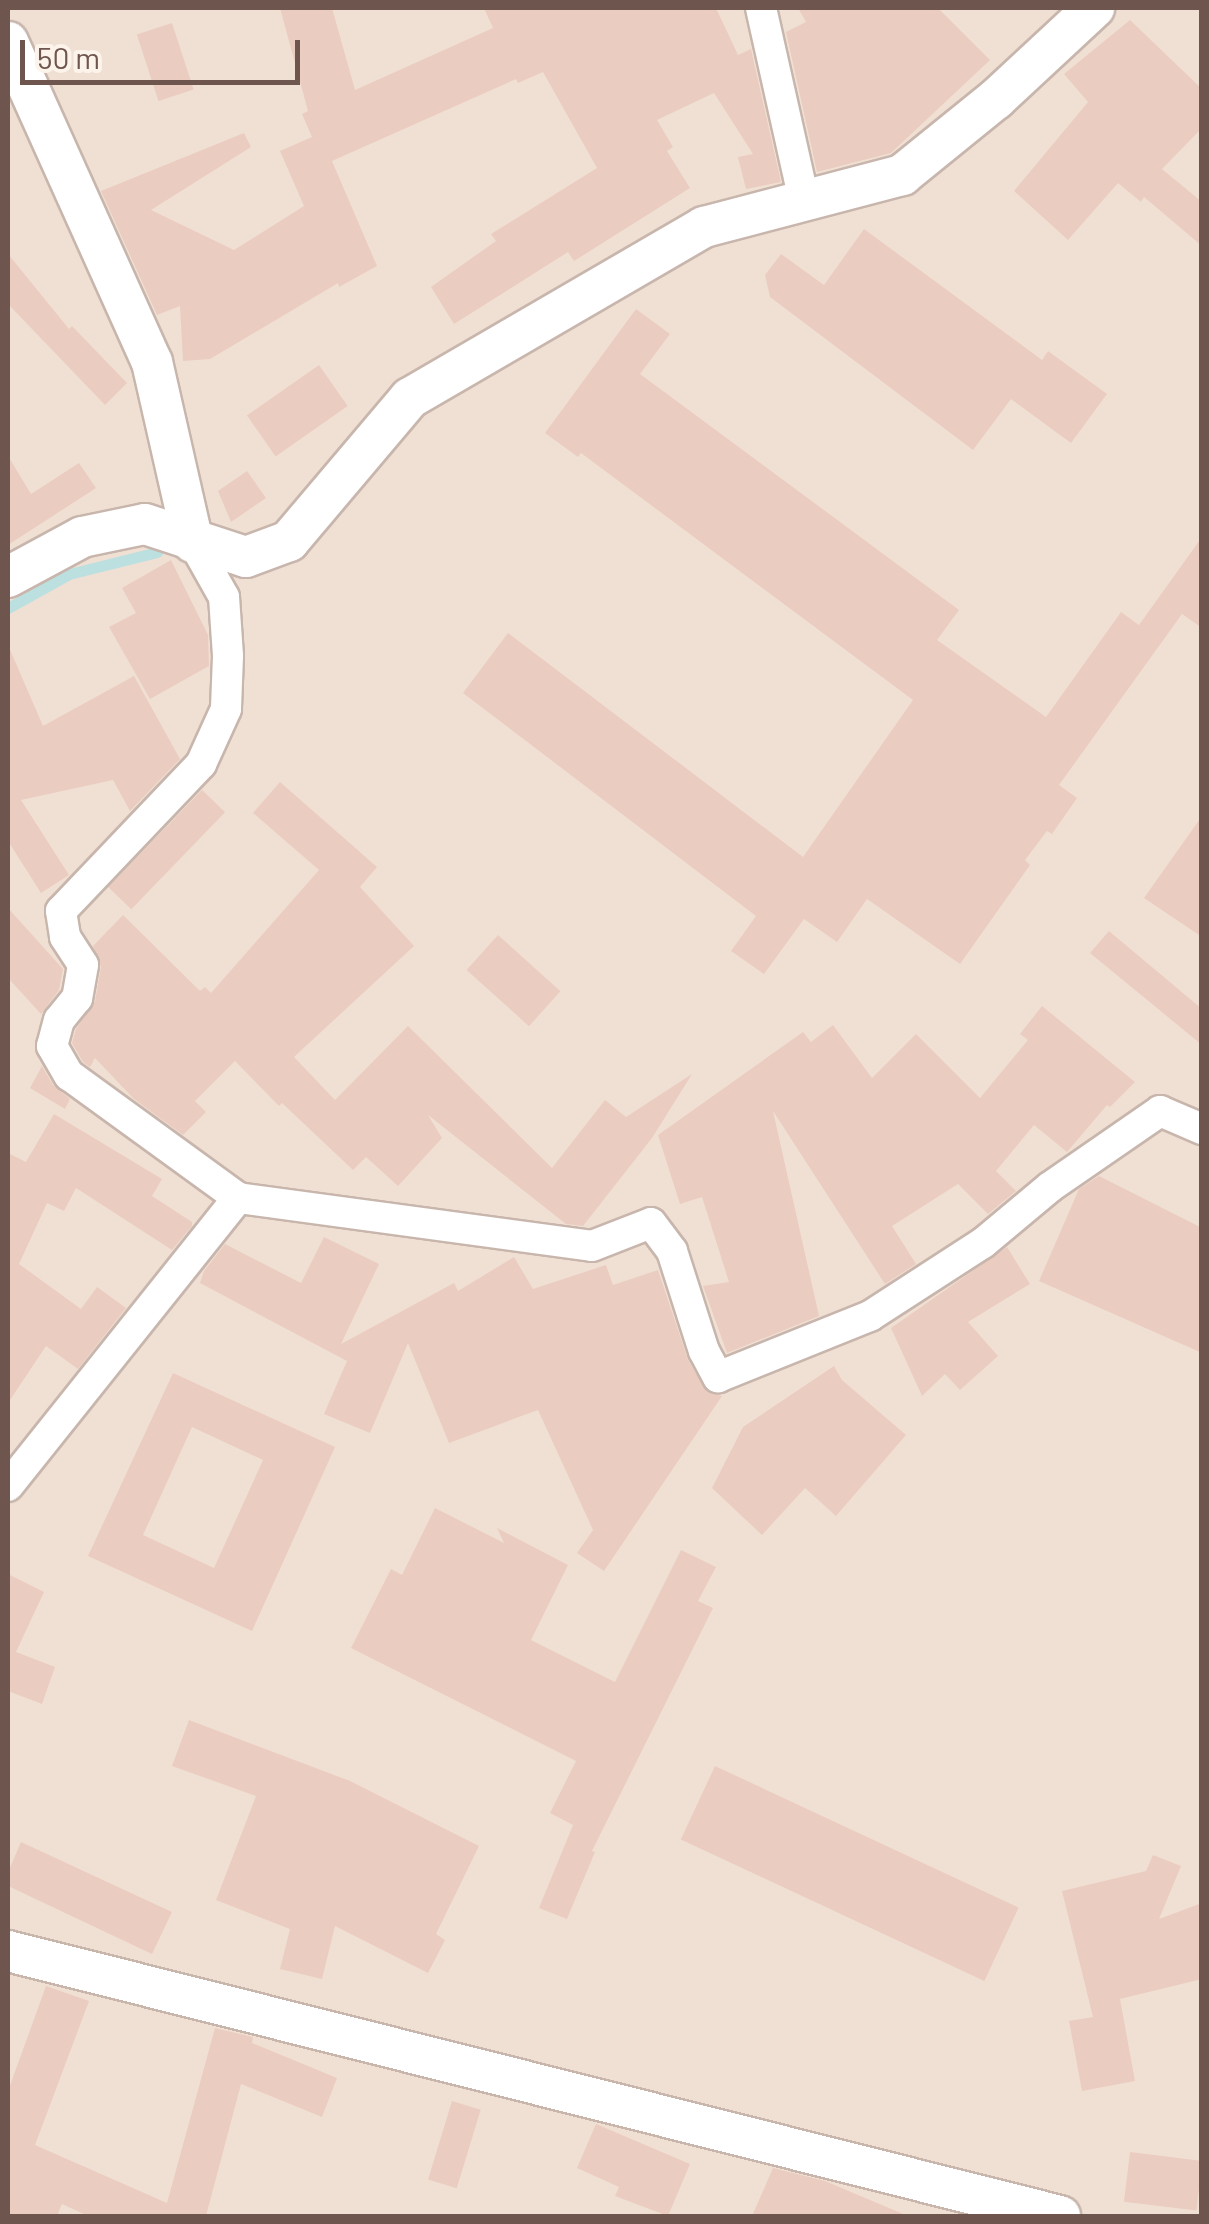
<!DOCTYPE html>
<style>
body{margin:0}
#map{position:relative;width:1209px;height:2224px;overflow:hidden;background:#f9efe5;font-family:Barlow,sans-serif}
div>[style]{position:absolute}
.residential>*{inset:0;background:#f0e0d4;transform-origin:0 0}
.stream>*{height:11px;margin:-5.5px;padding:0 5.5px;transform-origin:5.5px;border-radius:5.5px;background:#bcdfe0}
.building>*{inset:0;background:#ebccc0;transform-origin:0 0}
.roads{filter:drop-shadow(2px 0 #c8b6ad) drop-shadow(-2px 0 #c8b6ad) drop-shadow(0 2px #c8b6ad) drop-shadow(0 -2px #c8b6ad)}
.street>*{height:30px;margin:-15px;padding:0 15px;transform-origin:15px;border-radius:15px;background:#fff}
.secondary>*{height:40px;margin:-20px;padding:0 20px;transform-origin:20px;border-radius:20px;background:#fff}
span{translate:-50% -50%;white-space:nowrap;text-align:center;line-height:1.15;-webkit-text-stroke:8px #fcf3ea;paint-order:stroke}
.frame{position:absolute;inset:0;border:10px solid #6e554d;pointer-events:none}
.scale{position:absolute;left:20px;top:40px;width:280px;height:45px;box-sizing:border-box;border:5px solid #6e554d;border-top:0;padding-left:12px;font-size:30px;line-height:35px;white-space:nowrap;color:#6e554d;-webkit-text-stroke:8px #fcf3ea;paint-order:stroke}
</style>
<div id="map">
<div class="residential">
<div style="left:8px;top:8px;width:1193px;height:2208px"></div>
</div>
<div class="stream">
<div style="left:8px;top:608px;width:70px;rotate:-29.1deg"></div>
<div style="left:69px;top:574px;width:91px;rotate:-14deg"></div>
</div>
<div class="building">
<div style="clip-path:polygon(280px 8px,332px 8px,355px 90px,493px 28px,484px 8px,716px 8px,738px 55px,751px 49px,781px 182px,746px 189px,738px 157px,753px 154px,714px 93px,657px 120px,673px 147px,667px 151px,690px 188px,574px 261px,568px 252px,454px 324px,431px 287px,496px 241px,491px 234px,597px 168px,543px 72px,518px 83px,516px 79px,332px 161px,377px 266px,339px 287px,338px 283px,210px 359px,183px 361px,180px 306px,157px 315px,101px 191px,244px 133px,251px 147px,151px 210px,234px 250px,304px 206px,280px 151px,312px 137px,302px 114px,308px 111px)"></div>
<div style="clip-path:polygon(798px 8px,938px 8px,990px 60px,891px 153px,817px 172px,786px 32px,806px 22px)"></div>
<div style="clip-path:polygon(1130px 20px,1202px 89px,1202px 128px,1162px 169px,1202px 202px,1202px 246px,1144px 197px,1141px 202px,1118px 183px,1068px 240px,1014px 191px,1088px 102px,1064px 74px)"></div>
<div style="left:172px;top:23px;width:70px;height:37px;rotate:72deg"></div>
<div style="clip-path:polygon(864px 229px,1042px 360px,1048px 351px,1107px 394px,1071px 443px,1011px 399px,973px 450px,770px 297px,765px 275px,781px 254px,824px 285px)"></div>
<div style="clip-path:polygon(8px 254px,69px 329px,72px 326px,127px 383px,105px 405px,8px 304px)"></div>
<div style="clip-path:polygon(636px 309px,670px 334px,640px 374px,959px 610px,937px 640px,1046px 717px,1121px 612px,1139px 625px,1202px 537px,1202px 628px,1182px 614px,1059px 785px,1077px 798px,1052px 834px,1047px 831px,1025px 860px,1030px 865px,960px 964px,867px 899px,837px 942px,804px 919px,764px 974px,731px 951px,756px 916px,463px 693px,508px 633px,803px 857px,913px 700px,581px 453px,578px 457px,545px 433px)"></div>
<div style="left:319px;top:365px;width:50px;height:88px;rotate:55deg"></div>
<div style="clip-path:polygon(8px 456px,31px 494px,79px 463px,96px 488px,8px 545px)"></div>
<div style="clip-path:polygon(247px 471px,266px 498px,231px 522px,218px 491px)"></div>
<div style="clip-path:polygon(171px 560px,208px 635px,209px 666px,150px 699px,109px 627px,136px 613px,122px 588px)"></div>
<div style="clip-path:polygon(8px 645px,43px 726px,134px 676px,180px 759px,130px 811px,113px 780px,21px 800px,69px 875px,41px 893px,8px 841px)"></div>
<div style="clip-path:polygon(280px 782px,377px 867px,360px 887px,414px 946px,294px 1057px,335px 1100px,408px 1026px,552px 1168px,605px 1100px,626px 1117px,692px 1074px,652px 1138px,583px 1226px,566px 1224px,428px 1115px,442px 1138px,398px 1186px,366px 1157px,353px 1170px,282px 1103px,279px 1106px,235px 1061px,195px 1101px,206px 1112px,183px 1135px,134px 1099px,95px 1058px,90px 1067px,83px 1062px,72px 1043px,76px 1029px,95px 1001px,101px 967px,93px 946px,123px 915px,200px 991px,205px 987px,211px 993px,319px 870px,253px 813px)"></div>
<div style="left:202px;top:790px;width:32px;height:135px;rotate:44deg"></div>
<div style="clip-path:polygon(1202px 816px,1202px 937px,1144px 898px)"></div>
<div style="clip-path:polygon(8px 908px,63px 969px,59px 990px,41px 1014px,8px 978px)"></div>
<div style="clip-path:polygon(1109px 931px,1202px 1009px,1202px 1045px,1090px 953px)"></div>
<div style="left:498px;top:935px;width:84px;height:47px;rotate:42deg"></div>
<div style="clip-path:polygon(1042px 1006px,1135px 1082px,1110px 1107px,1107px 1105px,1067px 1152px,1034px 1125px,996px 1171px,1016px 1191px,988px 1214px,958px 1184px,892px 1226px,916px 1264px,885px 1284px,773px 1111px,819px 1316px,727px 1353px,703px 1286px,729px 1282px,702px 1197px,680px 1204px,658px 1135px,803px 1032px,811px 1042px,833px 1025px,872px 1078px,916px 1034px,980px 1098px,1028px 1040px,1020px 1034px)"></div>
<div style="clip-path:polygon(42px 1066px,53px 1085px,70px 1099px,65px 1109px,30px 1088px)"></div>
<div style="clip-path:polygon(54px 1114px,162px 1179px,152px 1196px,192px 1222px,192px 1226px,172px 1250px,76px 1188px,64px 1211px,47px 1203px,19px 1264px,81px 1309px,97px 1287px,126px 1308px,78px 1369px,46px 1346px,8px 1403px,8px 1153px,26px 1162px)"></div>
<div style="clip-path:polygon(1099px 1176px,1202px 1228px,1202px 1353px,1039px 1281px,1079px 1189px)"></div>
<div style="clip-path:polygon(324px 1237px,379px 1264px,341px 1344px,454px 1283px,458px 1291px,514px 1257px,533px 1289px,606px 1265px,613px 1285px,658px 1270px,688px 1360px,707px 1392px,722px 1396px,604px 1571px,577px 1553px,593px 1530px,538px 1410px,449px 1443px,408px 1343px,370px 1433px,324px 1414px,347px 1361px,200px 1283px,204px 1271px,225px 1244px,301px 1283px)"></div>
<div style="clip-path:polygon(1007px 1247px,1030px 1284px,968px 1322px,998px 1356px,960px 1390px,945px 1374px,922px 1396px,891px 1328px)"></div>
<div style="clip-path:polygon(834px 1366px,842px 1380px,906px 1435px,836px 1516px,805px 1488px,762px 1535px,712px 1488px,743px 1427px)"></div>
<div style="clip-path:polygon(evenodd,173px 1373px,335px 1447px,252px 1631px,88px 1556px,173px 1373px,192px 1427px,263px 1460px,214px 1568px,143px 1535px,192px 1427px)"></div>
<div style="clip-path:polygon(435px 1508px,504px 1543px,497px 1528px,568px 1565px,531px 1640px,615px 1682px,681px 1550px,716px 1567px,698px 1601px,713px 1608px,592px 1851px,595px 1852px,567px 1919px,539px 1908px,573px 1825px,550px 1813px,576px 1761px,351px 1648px,391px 1569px,402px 1575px)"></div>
<div style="clip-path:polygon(8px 1574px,44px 1592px,16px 1652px,55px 1667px,42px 1704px,8px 1691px)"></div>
<div style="clip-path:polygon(189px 1720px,350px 1781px,479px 1846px,436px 1934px,445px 1940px,428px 1973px,335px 1926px,322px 1979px,280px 1969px,290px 1929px,216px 1900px,256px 1796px,172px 1766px)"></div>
<div style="left:715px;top:1766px;width:335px;height:81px;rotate:25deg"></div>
<div style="clip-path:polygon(21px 1842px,172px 1912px,152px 1954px,8px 1886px,8px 1872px)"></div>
<div style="clip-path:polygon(1153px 1855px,1181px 1866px,1159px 1919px,1202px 1903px,1202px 1979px,1120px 1999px,1135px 2081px,1082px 2091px,1069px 2021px,1093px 2017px,1062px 1891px,1146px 1871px)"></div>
<div style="clip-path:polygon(46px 1986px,89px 2001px,35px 2145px,167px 2203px,215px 2028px,253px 2037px,252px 2043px,337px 2078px,322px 2117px,241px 2084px,206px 2216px,88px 2216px,62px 2204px,57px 2216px,8px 2216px,8px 2091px)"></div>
<div style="left:452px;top:2101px;width:30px;height:82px;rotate:17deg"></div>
<div style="clip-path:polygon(596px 2124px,690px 2164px,668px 2216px,615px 2196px,619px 2187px,577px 2168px)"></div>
<div style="left:1130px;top:2152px;width:73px;height:50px;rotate:7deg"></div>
<div style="clip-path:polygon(773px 2168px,825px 2181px,908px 2216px,752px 2216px)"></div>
</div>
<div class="roads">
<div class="street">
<div style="left:761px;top:8px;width:197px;rotate:77.4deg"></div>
<div style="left:193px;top:542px;width:63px;rotate:60.6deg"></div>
<div style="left:224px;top:597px;width:59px;rotate:86.1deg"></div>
<div style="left:228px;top:656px;width:53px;rotate:92.2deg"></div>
<div style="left:226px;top:709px;width:60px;rotate:114.4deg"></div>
<div style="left:201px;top:764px;width:203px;rotate:133.6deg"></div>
<div style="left:61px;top:911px;width:26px;rotate:81deg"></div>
<div style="left:65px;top:937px;width:33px;rotate:57deg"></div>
<div style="left:83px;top:965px;width:34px;rotate:100deg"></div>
<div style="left:77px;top:998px;width:28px;rotate:129deg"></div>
<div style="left:59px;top:1020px;width:27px;rotate:105deg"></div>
<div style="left:52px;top:1046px;width:34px;rotate:60deg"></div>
<div style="left:69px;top:1075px;width:209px;rotate:36deg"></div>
<div style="left:238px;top:1198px;width:357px;rotate:7.7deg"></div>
<div style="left:592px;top:1246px;width:63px;rotate:-21.3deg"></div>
<div style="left:651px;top:1223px;width:35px;rotate:53deg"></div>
<div style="left:672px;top:1251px;width:105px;rotate:72.3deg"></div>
<div style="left:704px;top:1351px;width:30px;rotate:62deg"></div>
<div style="left:718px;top:1377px;width:164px;rotate:-21.9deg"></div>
<div style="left:870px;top:1316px;width:135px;rotate:-32.9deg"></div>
<div style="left:983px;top:1243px;width:87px;rotate:-39.9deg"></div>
<div style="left:1050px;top:1187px;width:134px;rotate:-34.6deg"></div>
<div style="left:1160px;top:1111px;width:46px;rotate:23.2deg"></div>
<div style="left:8px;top:1486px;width:369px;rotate:-51.4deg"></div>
</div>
<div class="secondary">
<div style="left:8px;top:42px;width:351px;rotate:65.8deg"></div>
<div style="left:152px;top:362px;width:185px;rotate:77.2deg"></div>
<div style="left:8px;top:577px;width:84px;rotate:-28.4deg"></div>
<div style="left:82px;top:537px;width:64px;rotate:-11.7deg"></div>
<div style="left:145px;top:524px;width:106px;rotate:18.1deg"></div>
<div style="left:246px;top:557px;width:46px;rotate:-20.4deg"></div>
<div style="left:289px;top:541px;width:187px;rotate:-49.8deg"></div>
<div style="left:410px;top:398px;width:340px;rotate:-30.2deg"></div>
<div style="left:704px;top:227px;width:205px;rotate:-14.7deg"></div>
<div style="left:902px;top:175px;width:121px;rotate:-39deg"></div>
<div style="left:996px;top:99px;width:134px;rotate:-42.9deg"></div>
<div style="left:8px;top:1951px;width:1085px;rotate:14.14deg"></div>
</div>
</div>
<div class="frame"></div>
<div class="scale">50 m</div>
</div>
